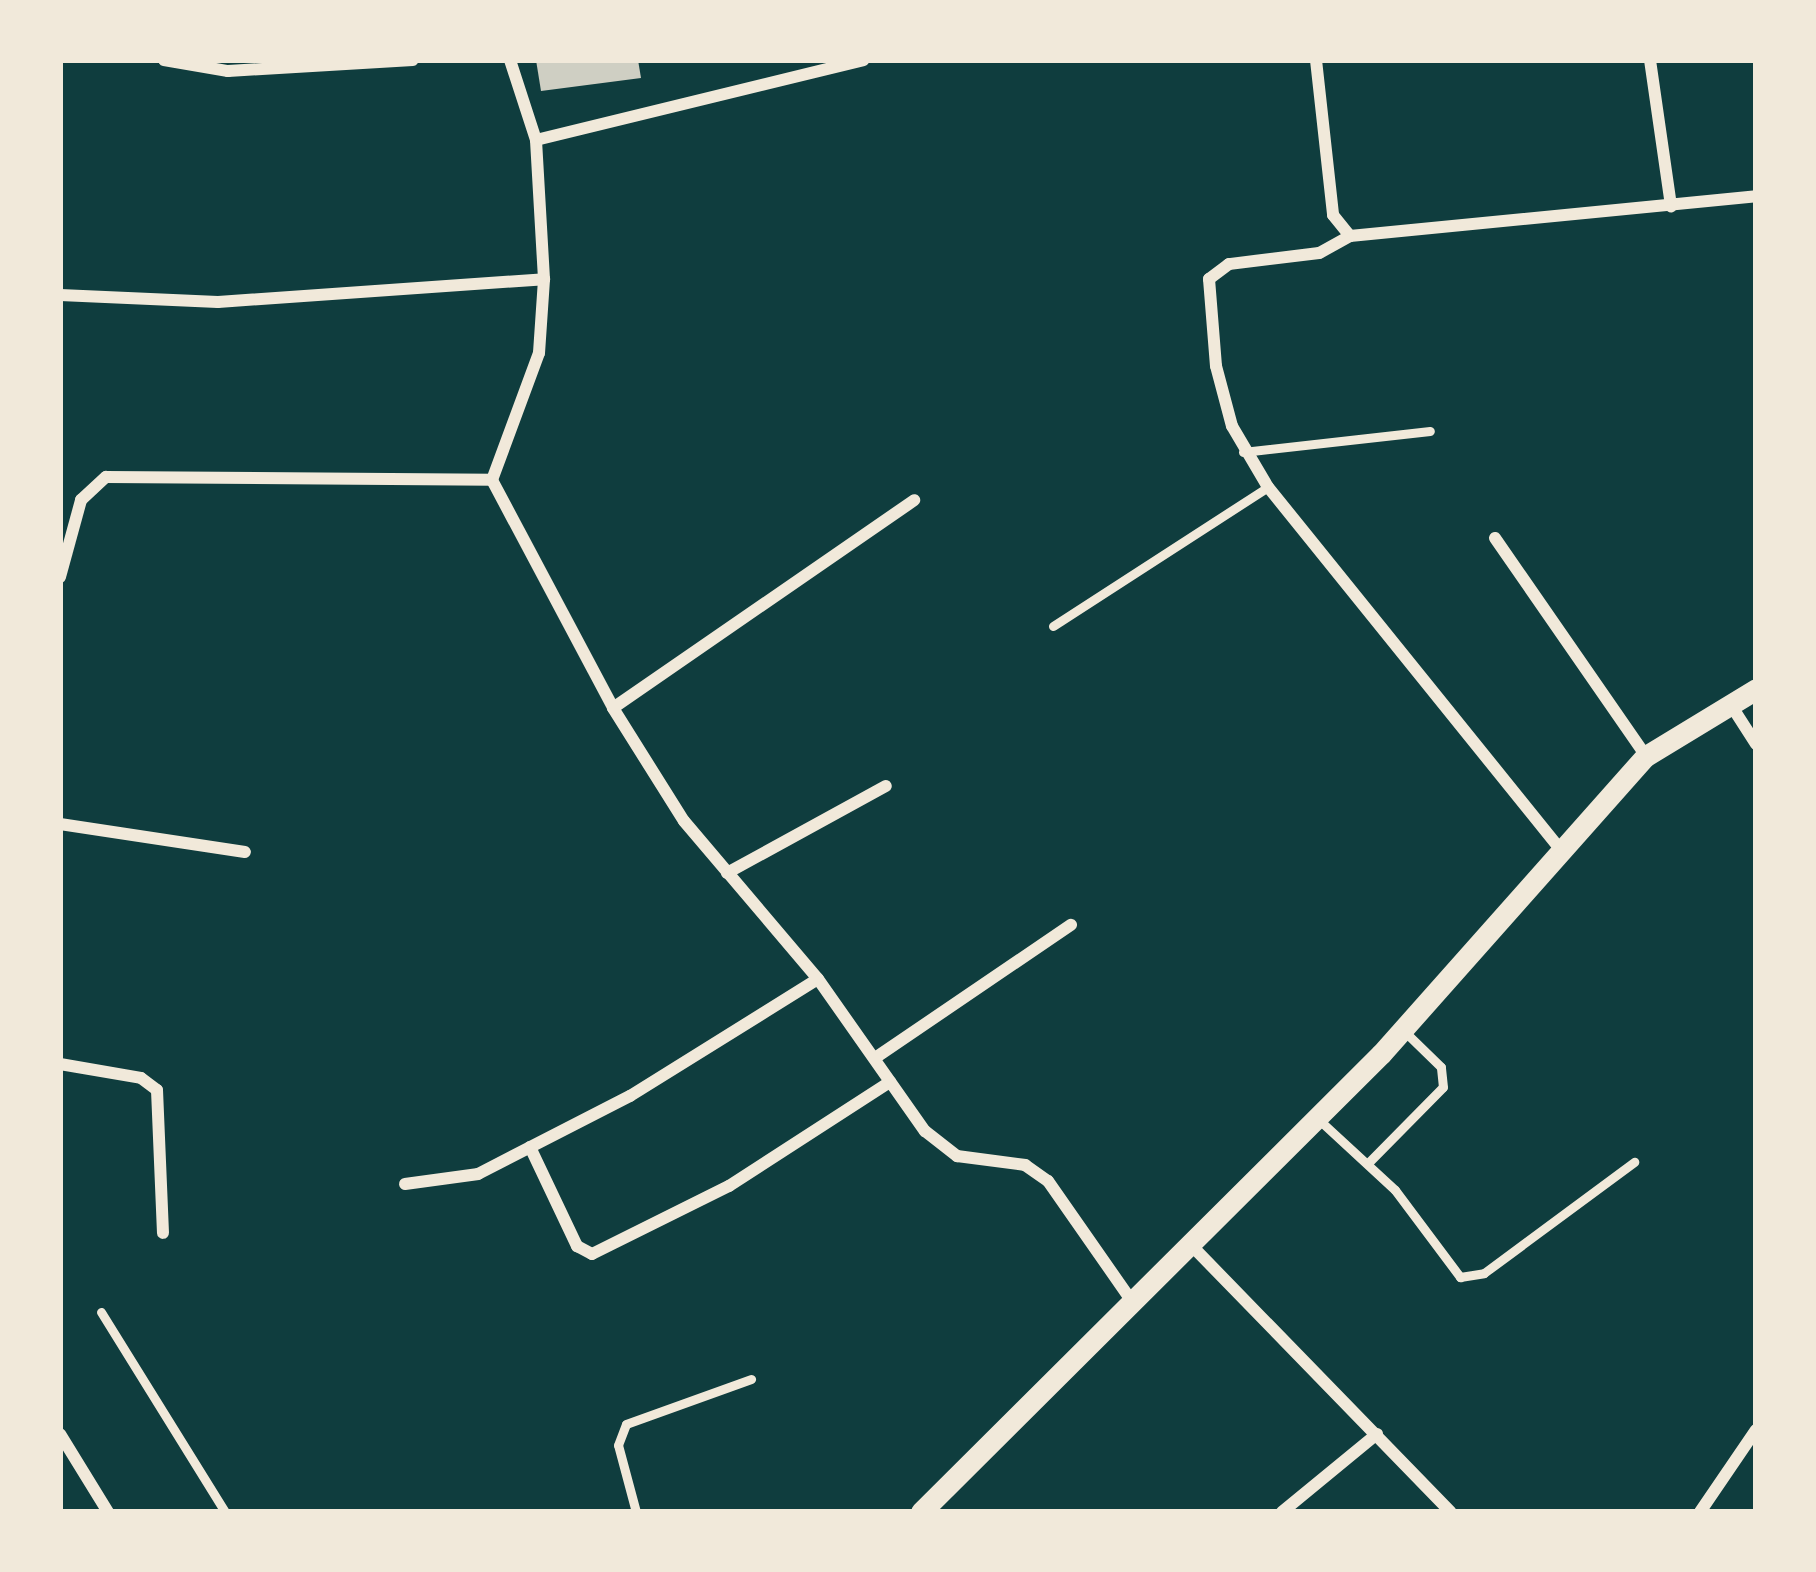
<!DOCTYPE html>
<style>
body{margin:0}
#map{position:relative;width:1816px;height:1572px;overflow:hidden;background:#0f3d3e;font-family:"IBM Plex Sans",sans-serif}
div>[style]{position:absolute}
.building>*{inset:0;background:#cfcfc3}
.service>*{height:9px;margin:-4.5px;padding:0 4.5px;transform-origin:4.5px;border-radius:4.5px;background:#f1e9da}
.minor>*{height:12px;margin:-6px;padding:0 6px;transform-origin:6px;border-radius:6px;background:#f1e9da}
.tertiary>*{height:21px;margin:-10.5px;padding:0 10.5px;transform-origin:10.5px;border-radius:10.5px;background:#f1e9da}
span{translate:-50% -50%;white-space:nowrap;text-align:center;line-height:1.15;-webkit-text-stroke:12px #f1e9da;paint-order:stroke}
.frame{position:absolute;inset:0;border:63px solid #f1e9da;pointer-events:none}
</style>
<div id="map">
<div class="building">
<div style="clip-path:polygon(536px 60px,638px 60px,641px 78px,541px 91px)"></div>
</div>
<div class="service">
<div style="left:1243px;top:452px;width:188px;rotate:-6.4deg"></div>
<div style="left:1053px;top:626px;width:256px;rotate:-32.9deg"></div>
<div style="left:1317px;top:1118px;width:106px;rotate:42.7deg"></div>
<div style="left:1395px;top:1190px;width:109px;rotate:53.2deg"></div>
<div style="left:1460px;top:1277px;width:24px;rotate:-9deg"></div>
<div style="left:1484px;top:1273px;width:187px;rotate:-36.5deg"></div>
<div style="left:1369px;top:1162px;width:105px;rotate:-45.4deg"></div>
<div style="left:1443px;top:1087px;width:20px;rotate:-96deg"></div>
<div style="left:1441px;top:1067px;width:53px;rotate:-135.8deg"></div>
<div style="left:101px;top:1312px;width:235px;rotate:58.2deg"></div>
<div style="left:636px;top:1512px;width:69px;rotate:-105deg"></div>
<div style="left:618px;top:1445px;width:22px;rotate:-69deg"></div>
<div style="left:626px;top:1424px;width:133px;rotate:-19.8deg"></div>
</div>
<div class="minor">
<div style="left:164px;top:60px;width:65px;rotate:9.8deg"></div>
<div style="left:228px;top:71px;width:185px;rotate:-3.4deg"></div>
<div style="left:1316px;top:60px;width:156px;rotate:83.7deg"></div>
<div style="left:1333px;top:215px;width:27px;rotate:51deg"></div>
<div style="left:1350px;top:236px;width:408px;rotate:-5.6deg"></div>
<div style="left:1650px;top:60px;width:148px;rotate:81.8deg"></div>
<div style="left:536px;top:140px;width:337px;rotate:-13.7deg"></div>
<div style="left:1350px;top:236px;width:35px;rotate:151deg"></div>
<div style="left:1319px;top:253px;width:91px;rotate:173deg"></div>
<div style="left:1229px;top:264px;width:25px;rotate:143deg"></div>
<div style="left:1209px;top:279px;width:87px;rotate:85.4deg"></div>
<div style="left:1216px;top:366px;width:62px;rotate:75.1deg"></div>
<div style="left:1232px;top:426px;width:71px;rotate:59.5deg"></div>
<div style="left:1268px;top:487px;width:468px;rotate:51.1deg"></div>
<div style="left:60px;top:295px;width:158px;rotate:2.5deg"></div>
<div style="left:218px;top:302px;width:327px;rotate:-4deg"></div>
<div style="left:492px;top:480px;width:258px;rotate:62deg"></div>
<div style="left:613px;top:708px;width:133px;rotate:57.9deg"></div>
<div style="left:684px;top:821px;width:207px;rotate:49.7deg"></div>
<div style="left:818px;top:979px;width:186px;rotate:54.9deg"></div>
<div style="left:925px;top:1131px;width:41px;rotate:38deg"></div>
<div style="left:957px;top:1156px;width:69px;rotate:7.5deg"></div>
<div style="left:1025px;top:1165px;width:28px;rotate:35deg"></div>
<div style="left:1048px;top:1181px;width:149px;rotate:55.1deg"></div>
<div style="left:492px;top:480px;width:135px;rotate:-69.7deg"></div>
<div style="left:539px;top:353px;width:74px;rotate:-86.1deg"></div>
<div style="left:544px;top:279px;width:139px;rotate:-93.3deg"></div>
<div style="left:536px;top:140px;width:84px;rotate:-108deg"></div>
<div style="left:1495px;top:538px;width:265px;rotate:55.3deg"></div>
<div style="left:60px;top:577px;width:80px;rotate:-74.7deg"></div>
<div style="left:81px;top:500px;width:34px;rotate:-43deg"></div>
<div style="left:106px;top:477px;width:386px;rotate:0.4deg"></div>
<div style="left:1729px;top:702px;width:50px;rotate:57.3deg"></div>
<div style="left:613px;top:708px;width:366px;rotate:-34.6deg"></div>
<div style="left:60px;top:824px;width:187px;rotate:8.6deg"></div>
<div style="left:727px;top:873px;width:181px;rotate:-28.7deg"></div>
<div style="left:875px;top:1058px;width:237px;rotate:-34.2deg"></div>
<div style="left:60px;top:1064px;width:82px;rotate:9.8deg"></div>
<div style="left:141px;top:1078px;width:20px;rotate:37deg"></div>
<div style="left:157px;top:1090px;width:143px;rotate:87.6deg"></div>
<div style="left:530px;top:1147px;width:110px;rotate:64.6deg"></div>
<div style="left:577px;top:1246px;width:17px;rotate:28deg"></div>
<div style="left:592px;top:1254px;width:153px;rotate:-26.4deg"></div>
<div style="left:729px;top:1186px;width:192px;rotate:-32.9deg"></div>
<div style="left:405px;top:1184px;width:74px;rotate:-7.8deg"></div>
<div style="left:478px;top:1174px;width:171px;rotate:-27.2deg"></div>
<div style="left:630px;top:1096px;width:221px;rotate:-31.9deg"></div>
<div style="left:1192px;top:1246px;width:371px;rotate:45.8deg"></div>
<div style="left:60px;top:1434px;width:92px;rotate:58.4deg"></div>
<div style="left:1282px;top:1512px;width:123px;rotate:-39.4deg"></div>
<div style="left:1700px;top:1512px;width:99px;rotate:-55.7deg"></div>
</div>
<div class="tertiary">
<div style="left:921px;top:1512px;width:649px;rotate:-44.88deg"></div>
<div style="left:1381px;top:1054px;width:399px;rotate:-48.4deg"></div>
<div style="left:1646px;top:756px;width:129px;rotate:-31.3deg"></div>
</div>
<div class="frame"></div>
</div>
